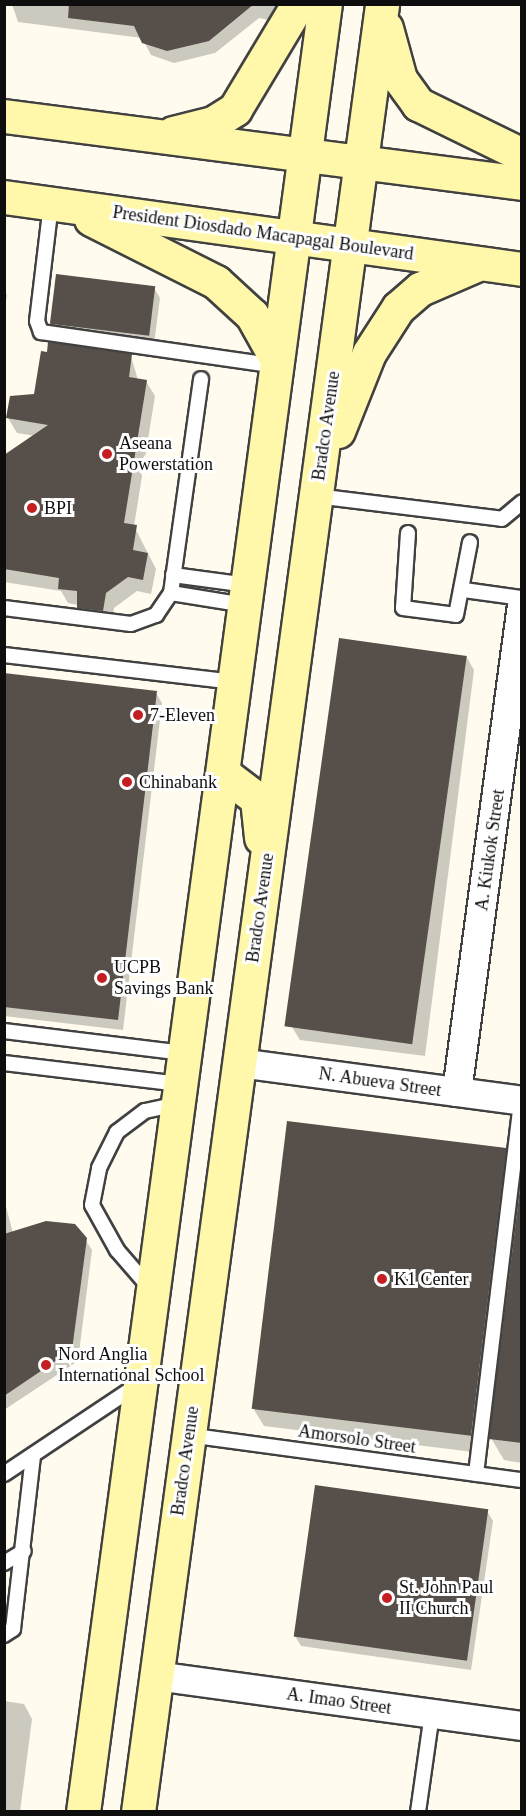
<!DOCTYPE html>
<style>
body{margin:0}
#map{position:relative;width:526px;height:1816px;overflow:hidden;background:#fffcef;font-family:"Times New Roman",serif}
div>[style]{position:absolute}
.shadow>*{inset:0;background:#0003}
.building>*{inset:0;background:#574f49;transform-origin:0 0}
.roads{filter:drop-shadow(2px 0 #414141) drop-shadow(-2px 0 #414141) drop-shadow(0 2px #414141) drop-shadow(0 -2px #414141)}
.lane>*{height:14px;margin:-7px;padding:0 7px;transform-origin:7px;border-radius:7px;background:#fff}
.street>*{height:28px;margin:-14px;padding:0 14px;transform-origin:14px;border-radius:14px;background:#fff}
.secondary>*{height:33px;margin:-16.5px;padding:0 16.5px;transform-origin:16.5px;border-radius:16.5px;background:#fff8aa}
.dots>*{width:16px;height:16px;translate:-50% -50%;box-sizing:border-box;border:3px solid #fff;border-radius:50%}
span{translate:-50% -50%;white-space:nowrap;text-align:center;line-height:1.15;-webkit-text-stroke:6px #fff;paint-order:stroke}
.street-label{font-size:18px;color:#0e0e0e}
.poi-label{font-size:18px;color:#0e0e0e}
.left{translate:0 -50%;text-align:left}
.frame{position:absolute;inset:0;border:6px solid #0e0e0e;pointer-events:none}
</style>
<div id="map">
<div class="shadow">
<div style="clip-path:polygon(12px 4px,276px 4px,274px 21px,259px 18px,215px 53px,174px 63px,151px 55px,142px 38px,18px 22px)"></div>
<div style="clip-path:polygon(154px 288px,160px 298px,154px 344px,58px 334px,52px 324px)"></div>
<div style="clip-path:polygon(4px 290px,7px 295px,4px 312px)"></div>
<div style="clip-path:polygon(131px 356px,138px 380px,146px 381px,155px 396px,134px 526px,156px 569px,151px 594px,137px 591px,114px 608px,111px 626px,87px 623px,78px 605px,68px 603px,61px 591px,4px 582px,4px 457px,36px 436px,17px 433px,8px 418px,35px 395px)"></div>
<div style="clip-path:polygon(466px 656px,474px 670px,425px 1056px,300px 1040px,292px 1027px)"></div>
<div style="clip-path:polygon(4px 675px,156px 693px,162px 703px,123px 1030px,4px 1016px)"></div>
<div style="clip-path:polygon(505px 1149px,516px 1167px,481px 1453px,264px 1426px,253px 1408px)"></div>
<div style="clip-path:polygon(522px 1184px,522px 1463px,504px 1460px,491px 1438px)"></div>
<div style="clip-path:polygon(4px 1199px,13px 1233px,85px 1239px,92px 1250px,78px 1361px,4px 1410px)"></div>
<div style="clip-path:polygon(487px 1511px,493px 1521px,471px 1670px,301px 1646px,295px 1636px)"></div>
<div style="clip-path:polygon(4px 1701px,24px 1704px,32px 1719px,20px 1812px,4px 1812px)"></div>
</div>
<div class="building">
<div style="clip-path:polygon(69px 4px,254px 4px,209px 41px,167px 51px,142px 43px,134px 26px,68px 18px)"></div>
<div style="left:56px;top:274px;width:100px;height:50px;rotate:7deg"></div>
<div style="clip-path:polygon(48px 342px,132px 354px,129px 377px,147px 380px,124px 523px,137px 525px,133px 550px,148px 553px,143px 580px,128px 577px,106px 593px,103px 611px,77px 608px,77px 591px,58px 589px,59px 578px,4px 569px,4px 455px,48px 425px,6px 418px,10px 396px,34px 394px,41px 351px,47px 352px)"></div>
<div style="left:339px;top:638px;width:129px;height:392px;rotate:8deg"></div>
<div style="clip-path:polygon(4px 673px,157px 691px,118px 1020px,4px 1007px)"></div>
<div style="left:287px;top:1121px;width:221px;height:290px;rotate:7deg"></div>
<div style="clip-path:polygon(522px 1172px,522px 1443px,489px 1439px)"></div>
<div style="clip-path:polygon(46px 1221px,75px 1224px,87px 1238px,72px 1350px,4px 1396px,4px 1234px)"></div>
<div style="left:315px;top:1485px;width:175px;height:153px;rotate:8deg"></div>
</div>
<div class="roads">
<div class="lane">
<div style="left:51px;top:204px;width:118px;rotate:96.8deg"></div>
<div style="left:37px;top:321px;width:12px;rotate:70deg"></div>
<div style="left:41px;top:332px;width:237px;rotate:8.2deg"></div>
<div style="left:316px;top:496px;width:187px;rotate:7deg"></div>
<div style="left:502px;top:519px;width:26px;rotate:-40deg"></div>
<div style="left:408px;top:533px;width:75px;rotate:93.8deg"></div>
<div style="left:403px;top:608px;width:53px;rotate:7.5deg"></div>
<div style="left:456px;top:615px;width:74px;rotate:-79.1deg"></div>
<div style="left:173px;top:575px;width:75px;rotate:7.7deg"></div>
<div style="left:464px;top:590px;width:59px;rotate:7.9deg"></div>
<div style="left:171px;top:593px;width:74px;rotate:9.3deg"></div>
<div style="left:4px;top:608px;width:128px;rotate:7.2deg"></div>
<div style="left:131px;top:624px;width:27px;rotate:-20deg"></div>
<div style="left:156px;top:615px;width:27px;rotate:-56deg"></div>
<div style="left:171px;top:593px;width:216px;rotate:-82deg"></div>
<div style="left:4px;top:655px;width:232px;rotate:6.7deg"></div>
<div style="left:4px;top:1031px;width:181px;rotate:7deg"></div>
<div style="left:4px;top:1063px;width:177px;rotate:6.8deg"></div>
<div style="left:149px;top:1287px;width:49px;rotate:-130.9deg"></div>
<div style="left:117px;top:1250px;width:51px;rotate:-119.1deg"></div>
<div style="left:92px;top:1205px;width:38px;rotate:-79deg"></div>
<div style="left:99px;top:1168px;width:40px;rotate:-63.4deg"></div>
<div style="left:117px;top:1132px;width:35px;rotate:-37deg"></div>
<div style="left:145px;top:1111px;width:33px;rotate:-12deg"></div>
<div style="left:188px;top:1435px;width:337px;rotate:7.7deg"></div>
<div style="left:4px;top:1474px;width:159px;rotate:-33.7deg"></div>
<div style="left:476px;top:1474px;width:376px;rotate:-83.1deg"></div>
<div style="left:4px;top:1563px;width:23px;rotate:-31deg"></div>
<div style="left:4px;top:1635px;width:11px;rotate:-34deg"></div>
<div style="left:13px;top:1629px;width:175px;rotate:-83.4deg"></div>
<div style="left:418px;top:1812px;width:99px;rotate:-81.9deg"></div>
</div>
<div class="street">
<div style="left:239px;top:1063px;width:286px;rotate:7.6deg"></div>
<div style="left:457px;top:1092px;width:489px;rotate:-82.4deg"></div>
<div style="left:156px;top:1676px;width:369px;rotate:7.8deg"></div>
</div>
<div class="secondary">
<div style="left:386px;top:28px;width:53px;rotate:74.6deg"></div>
<div style="left:400px;top:79px;width:31px;rotate:54deg"></div>
<div style="left:418px;top:104px;width:116px;rotate:26.1deg"></div>
<div style="left:4px;top:116px;width:522px;rotate:7.37deg"></div>
<div style="left:173px;top:133px;width:41px;rotate:-14deg"></div>
<div style="left:213px;top:123px;width:26px;rotate:-32deg"></div>
<div style="left:235px;top:109px;width:122px;rotate:-59deg"></div>
<div style="left:4px;top:197px;width:523px;rotate:7.91deg"></div>
<div style="left:91px;top:219px;width:140px;rotate:26.7deg"></div>
<div style="left:216px;top:282px;width:49px;rotate:42.5deg"></div>
<div style="left:252px;top:315px;width:51px;rotate:60.9deg"></div>
<div style="left:338px;top:431px;width:84px;rotate:-68.3deg"></div>
<div style="left:369px;top:353px;width:54px;rotate:-57.2deg"></div>
<div style="left:398px;top:308px;width:29px;rotate:-41deg"></div>
<div style="left:420px;top:289px;width:63px;rotate:-23.3deg"></div>
<div style="left:223px;top:773px;width:43px;rotate:37.4deg"></div>
<div style="left:257px;top:799px;width:39px;rotate:84deg"></div>
<div style="left:83px;top:1812px;width:1824px;rotate:-82.38deg"></div>
<div style="left:138px;top:1812px;width:1824px;rotate:-82.31deg"></div>
</div>
</div>
<div class="dots">
<div style="left:107px;top:454px;background:#c51e22"></div>
<div style="left:32px;top:508px;background:#c51e22"></div>
<div style="left:138px;top:715px;background:#c51e22"></div>
<div style="left:127px;top:782px;background:#c51e22"></div>
<div style="left:102px;top:978px;background:#c51e22"></div>
<div style="left:382px;top:1279px;background:#c51e22"></div>
<div style="left:46px;top:1365px;background:#c51e22"></div>
<div style="left:387px;top:1598px;background:#c51e22"></div>
</div>
<div class="street-label">
<span style="left:263px;top:233px;rotate:8deg">President Diosdado Macapagal Boulevard</span>
<span style="left:326px;top:426px;rotate:-82deg">Bradco Avenue</span>
<span style="left:490px;top:850px;rotate:-82deg">A. Kiukok Street</span>
<span style="left:260px;top:908px;rotate:-82deg">Bradco Avenue</span>
<span style="left:380px;top:1082px;rotate:8deg">N. Abueva Street</span>
<span style="left:357px;top:1439px;rotate:8deg">Amorsolo Street</span>
<span style="left:185px;top:1461px;rotate:-82deg">Bradco Avenue</span>
<span style="left:339px;top:1701px;rotate:8deg">A. Imao Street</span>
</div>
<div class="poi-label">
<span class="left" style="left:119px;top:454px">Aseana<br>Powerstation</span>
<span class="left" style="left:44px;top:508px">BPI</span>
<span class="left" style="left:150px;top:715px">7-Eleven</span>
<span class="left" style="left:139px;top:782px">Chinabank</span>
<span class="left" style="left:114px;top:978px">UCPB<br>Savings Bank</span>
<span class="left" style="left:394px;top:1279px">K1 Center</span>
<span class="left" style="left:58px;top:1365px">Nord Anglia<br>International School</span>
<span class="left" style="left:399px;top:1598px">St. John Paul<br>II Church</span>
</div>
<div class="frame"></div>
</div>
